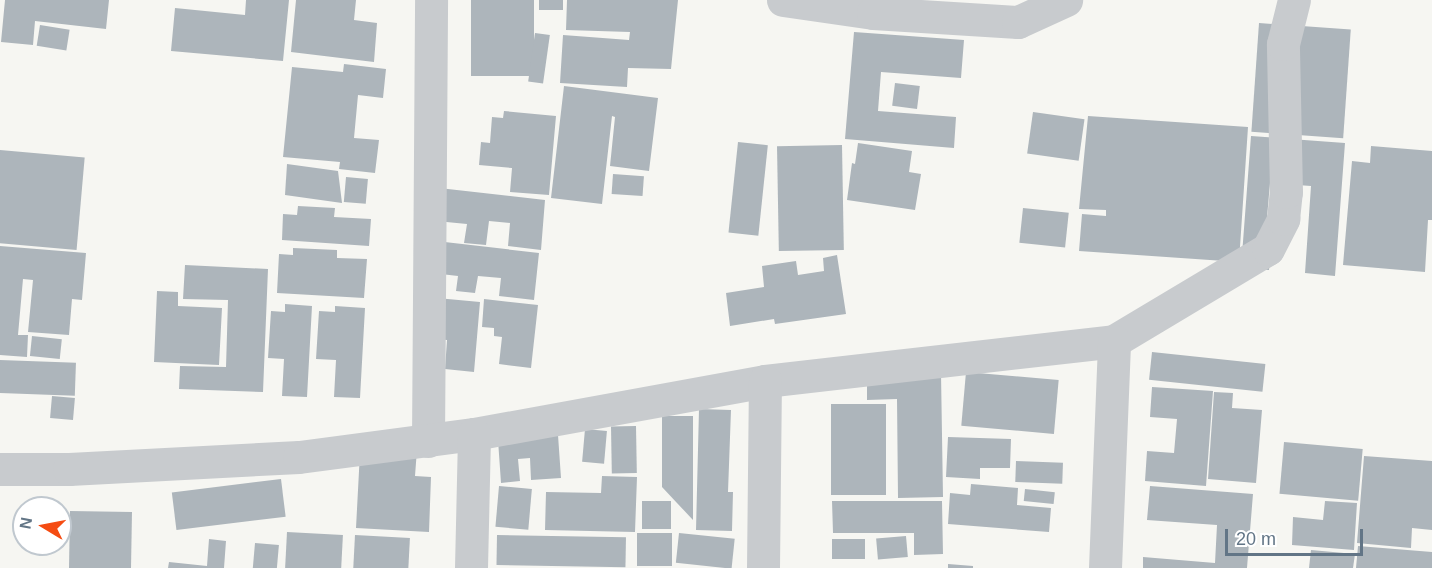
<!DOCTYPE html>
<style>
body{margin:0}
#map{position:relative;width:1432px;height:568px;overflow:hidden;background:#f6f6f2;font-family:Helvetica,sans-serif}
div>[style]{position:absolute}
.building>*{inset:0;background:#adb5bb;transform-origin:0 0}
.street>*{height:33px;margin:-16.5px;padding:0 16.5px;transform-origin:16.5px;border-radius:16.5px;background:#c8cbce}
span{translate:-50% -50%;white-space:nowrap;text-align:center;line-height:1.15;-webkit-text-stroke:6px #fff;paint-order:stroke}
.north{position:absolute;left:12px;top:496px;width:60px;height:60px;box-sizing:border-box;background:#fff;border:2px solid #c0c8cf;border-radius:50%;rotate:280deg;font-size:16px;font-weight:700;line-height:24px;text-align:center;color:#627586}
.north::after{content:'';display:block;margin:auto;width:21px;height:27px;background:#f54c12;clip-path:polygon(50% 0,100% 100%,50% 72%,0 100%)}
.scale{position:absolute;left:1225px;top:529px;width:138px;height:27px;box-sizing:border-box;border:3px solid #627586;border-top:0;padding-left:8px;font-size:18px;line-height:21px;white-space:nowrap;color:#627586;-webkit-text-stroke:4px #fff;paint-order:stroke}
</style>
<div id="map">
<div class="building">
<div style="clip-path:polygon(5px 0,109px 0,106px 29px,35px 21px,33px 45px,1px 42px)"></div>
<div style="clip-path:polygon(246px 0,289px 0,283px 61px,171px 51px,175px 8px,245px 15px)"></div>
<div style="clip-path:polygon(296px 0,356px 0,354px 20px,377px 23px,374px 62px,291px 52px)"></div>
<div style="left:471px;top:0;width:63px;height:76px"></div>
<div style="left:539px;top:0;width:24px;height:10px"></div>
<div style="clip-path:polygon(567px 0,678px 0,671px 69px,628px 68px,627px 87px,560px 83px,563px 35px,629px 40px,630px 32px,566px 30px)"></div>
<div style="left:1259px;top:23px;width:92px;height:109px;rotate:4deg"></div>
<div style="left:40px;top:25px;width:30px;height:21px;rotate:9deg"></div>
<div style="clip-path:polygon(854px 32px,964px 40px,961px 78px,881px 72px,878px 111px,956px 117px,954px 148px,845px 139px)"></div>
<div style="left:535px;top:33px;width:15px;height:49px;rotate:8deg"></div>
<div style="clip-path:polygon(344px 64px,386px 69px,383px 98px,358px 95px,354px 138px,379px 140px,375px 173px,339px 169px,340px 162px,283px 157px,292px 67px,343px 72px)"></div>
<div style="left:895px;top:83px;width:25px;height:23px;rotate:7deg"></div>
<div style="clip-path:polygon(564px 86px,658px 98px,649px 171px,610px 166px,615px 117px,612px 116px,602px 204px,551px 198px)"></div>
<div style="clip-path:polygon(504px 111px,556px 116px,549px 195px,510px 192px,512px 168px,479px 165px,481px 142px,490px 143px,492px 117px,503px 118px)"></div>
<div style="left:1033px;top:112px;width:52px;height:42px;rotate:8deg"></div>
<div style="clip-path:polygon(1088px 116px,1248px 127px,1239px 262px,1079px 251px,1082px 214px,1106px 216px,1106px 210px,1079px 209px)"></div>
<div style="clip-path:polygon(1251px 136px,1345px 143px,1335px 276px,1305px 273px,1311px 186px,1270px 183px,1266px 229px,1273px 230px,1269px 270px,1241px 268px)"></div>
<div style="left:738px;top:142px;width:30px;height:91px;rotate:6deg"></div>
<div style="clip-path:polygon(858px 143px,912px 151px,909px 172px,921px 174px,915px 210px,847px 200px,852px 163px,855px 164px)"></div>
<div style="left:842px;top:145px;width:105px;height:65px;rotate:89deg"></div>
<div style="clip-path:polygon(1371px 146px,1432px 151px,1432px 220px,1428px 220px,1425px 272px,1343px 265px,1352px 161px,1370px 163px)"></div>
<div style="left:0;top:150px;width:85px;height:93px;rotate:5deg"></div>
<div style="clip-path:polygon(287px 164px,338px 171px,342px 203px,285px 195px)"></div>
<div style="left:613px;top:174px;width:31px;height:20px;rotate:4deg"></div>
<div style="left:346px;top:177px;width:22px;height:25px;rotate:5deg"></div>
<div style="clip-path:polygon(439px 188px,545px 200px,541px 250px,508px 246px,510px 223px,489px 221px,486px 245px,464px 243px,467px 224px,436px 221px)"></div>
<div style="clip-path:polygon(298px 206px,335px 208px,334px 217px,371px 219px,369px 246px,282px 240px,283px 214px,297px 215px)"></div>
<div style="left:1023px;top:208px;width:46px;height:35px;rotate:6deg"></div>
<div style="clip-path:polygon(436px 241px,539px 253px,534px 300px,499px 296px,501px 278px,478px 276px,475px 293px,456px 291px,458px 276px,432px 273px)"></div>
<div style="clip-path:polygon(0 246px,86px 253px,82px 300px,72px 299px,69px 335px,28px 332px,33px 280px,23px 279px,18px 335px,28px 335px,27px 357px,0 355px)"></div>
<div style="clip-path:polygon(293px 248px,337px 250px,337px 258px,367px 259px,364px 298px,277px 293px,279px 254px,293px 255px)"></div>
<div style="clip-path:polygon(837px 255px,846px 314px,775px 324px,774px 319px,730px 326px,726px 293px,764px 287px,762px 266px,796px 261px,798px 275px,824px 271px,823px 258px)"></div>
<div style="clip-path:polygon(185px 265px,268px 269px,263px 392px,179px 389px,180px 366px,226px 367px,228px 300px,183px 299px)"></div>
<div style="clip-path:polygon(157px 291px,178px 292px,178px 306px,222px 308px,219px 365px,154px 362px)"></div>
<div style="clip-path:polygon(426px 297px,480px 302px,474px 372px,445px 369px,447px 340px,433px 339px)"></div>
<div style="clip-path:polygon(484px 299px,538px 305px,531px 368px,499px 364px,502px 337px,494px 336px,494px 328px,482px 327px)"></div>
<div style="clip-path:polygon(285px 304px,312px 306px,307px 397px,282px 396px,284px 359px,268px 358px,271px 311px,285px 312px)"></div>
<div style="clip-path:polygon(335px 306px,365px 308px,360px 398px,334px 397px,336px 360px,316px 359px,319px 311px,335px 312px)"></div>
<div style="left:32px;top:336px;width:30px;height:20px;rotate:6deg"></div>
<div style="left:1152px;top:352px;width:114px;height:28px;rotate:6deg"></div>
<div style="left:0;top:360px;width:76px;height:33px;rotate:2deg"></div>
<div style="left:966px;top:372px;width:93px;height:54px;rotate:5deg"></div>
<div style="clip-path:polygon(941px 373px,943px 497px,898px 498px,897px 399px,867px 400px,867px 375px)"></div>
<div style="clip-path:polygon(1152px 387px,1213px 391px,1206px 486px,1145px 481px,1147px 451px,1174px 453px,1177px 419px,1150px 417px)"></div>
<div style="clip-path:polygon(1214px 392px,1233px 393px,1232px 408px,1262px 410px,1256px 483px,1208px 479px)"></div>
<div style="left:52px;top:396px;width:23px;height:22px;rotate:5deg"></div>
<div style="left:831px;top:404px;width:55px;height:91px"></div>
<div style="clip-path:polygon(699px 409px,731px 410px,728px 492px,733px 492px,732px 531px,696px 530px)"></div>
<div style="clip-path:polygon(662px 416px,693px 416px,693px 520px,662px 487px)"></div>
<div style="left:636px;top:426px;width:47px;height:25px;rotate:89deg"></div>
<div style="left:585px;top:429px;width:22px;height:33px;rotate:5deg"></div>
<div style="clip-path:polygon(361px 433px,418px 436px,415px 476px,431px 477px,429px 532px,356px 528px)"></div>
<div style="clip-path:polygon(558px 435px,561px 478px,531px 480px,530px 458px,518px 459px,520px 481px,501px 483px,498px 440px)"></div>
<div style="clip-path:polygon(948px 437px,1011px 439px,1010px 468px,980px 468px,980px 479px,946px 477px)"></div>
<div style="left:1284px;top:442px;width:79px;height:52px;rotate:5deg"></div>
<div style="clip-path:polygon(1364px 456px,1432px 461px,1432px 530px,1412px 528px,1411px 548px,1357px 543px)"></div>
<div style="left:1016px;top:461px;width:47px;height:21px;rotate:2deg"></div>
<div style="clip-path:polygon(602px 476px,637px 477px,635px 532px,545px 530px,546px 492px,601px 493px)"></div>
<div style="left:281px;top:479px;width:38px;height:110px;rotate:83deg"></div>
<div style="clip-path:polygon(971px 484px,1018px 488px,1017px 505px,1051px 508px,1049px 532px,948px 524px,950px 493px,970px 495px)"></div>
<div style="left:499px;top:486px;width:33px;height:41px;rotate:5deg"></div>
<div style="clip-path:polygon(1150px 486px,1253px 494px,1247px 568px,1143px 568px,1143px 557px,1215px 563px,1217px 525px,1147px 520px)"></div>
<div style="left:1025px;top:489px;width:30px;height:12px;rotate:6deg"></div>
<div style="left:642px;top:501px;width:29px;height:28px"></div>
<div style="clip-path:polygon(832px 501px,942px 501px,943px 554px,914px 555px,914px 533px,833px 533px)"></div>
<div style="clip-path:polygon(1325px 501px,1357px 503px,1354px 550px,1292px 545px,1293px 517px,1323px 520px)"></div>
<div style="left:70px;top:511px;width:62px;height:57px;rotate:1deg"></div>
<div style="left:287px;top:532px;width:56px;height:36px;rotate:3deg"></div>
<div style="left:637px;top:533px;width:35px;height:33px"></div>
<div style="left:679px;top:533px;width:56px;height:30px;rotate:6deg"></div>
<div style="left:355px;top:535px;width:55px;height:33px;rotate:3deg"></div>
<div style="left:497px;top:535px;width:129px;height:30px;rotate:1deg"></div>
<div style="left:906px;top:536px;width:21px;height:30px;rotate:85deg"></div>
<div style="clip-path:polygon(209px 539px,226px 541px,224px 568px,168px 568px,169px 562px,207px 566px)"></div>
<div style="left:832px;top:539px;width:33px;height:20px"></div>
<div style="left:255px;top:543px;width:24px;height:25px;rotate:5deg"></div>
<div style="clip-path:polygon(1358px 546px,1432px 552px,1432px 568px,1356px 568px)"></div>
<div style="clip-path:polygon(1311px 550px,1355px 554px,1353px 568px,1309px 568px)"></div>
<div style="clip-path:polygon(948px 564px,973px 566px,973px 568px,948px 568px)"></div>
</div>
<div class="street">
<div style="left:783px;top:0;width:91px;rotate:8.2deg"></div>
<div style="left:873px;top:13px;width:145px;rotate:3.6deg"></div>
<div style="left:1018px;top:22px;width:53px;rotate:-24.6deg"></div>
<div style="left:428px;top:441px;width:441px;rotate:-89.6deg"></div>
<div style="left:0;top:469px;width:69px"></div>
<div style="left:69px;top:469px;width:230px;rotate:-3deg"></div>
<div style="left:299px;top:457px;width:177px;rotate:-7.5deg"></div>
<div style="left:474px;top:434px;width:296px;rotate:-10.3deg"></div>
<div style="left:765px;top:381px;width:351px;rotate:-6.5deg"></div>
<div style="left:1114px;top:341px;width:179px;rotate:-30.9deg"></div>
<div style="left:1268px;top:249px;width:34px;rotate:-63deg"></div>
<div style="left:1283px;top:219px;width:27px;rotate:-84deg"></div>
<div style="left:1286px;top:192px;width:148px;rotate:-91.2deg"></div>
<div style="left:1283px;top:44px;width:45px;rotate:-76deg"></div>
<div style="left:471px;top:568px;width:134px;rotate:-88.7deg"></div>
<div style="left:763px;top:568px;width:187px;rotate:-89.4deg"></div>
<div style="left:1105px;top:568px;width:227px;rotate:-87.7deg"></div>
</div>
<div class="north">N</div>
<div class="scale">20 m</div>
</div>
